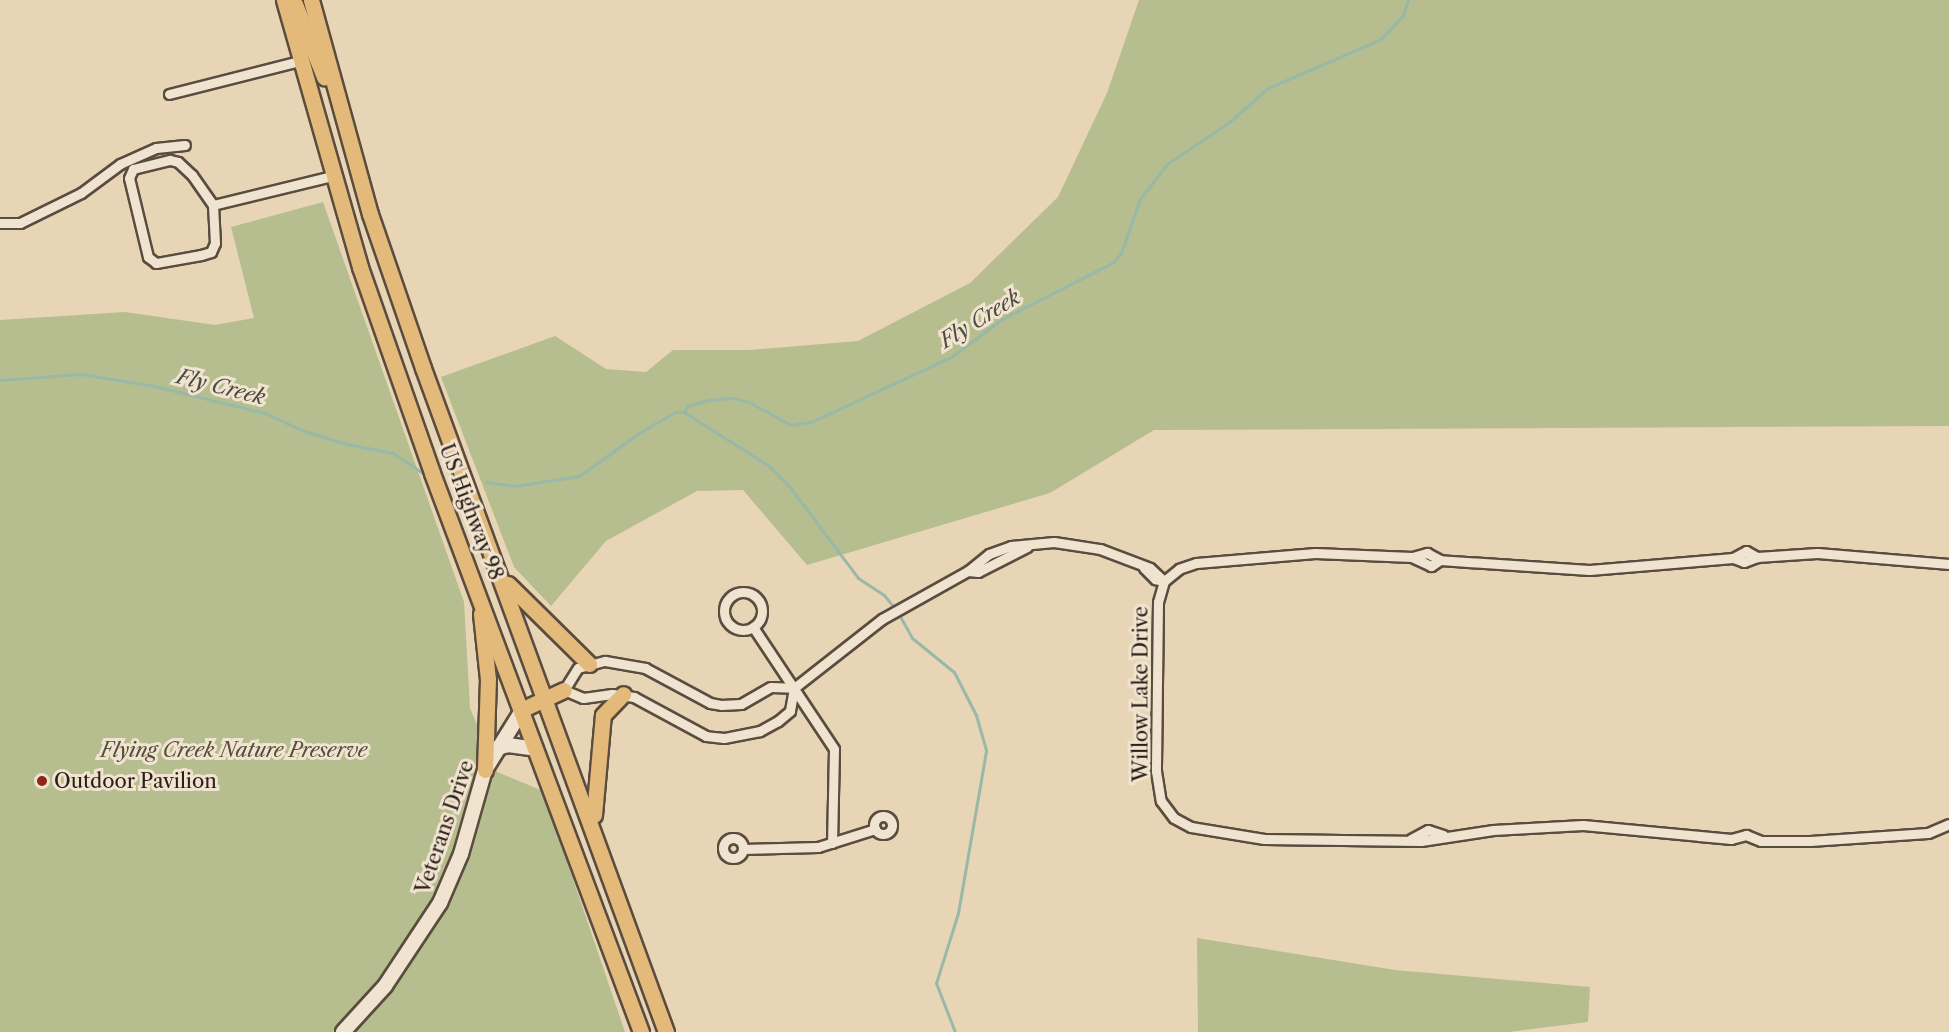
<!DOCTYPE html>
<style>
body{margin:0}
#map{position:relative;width:1949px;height:1032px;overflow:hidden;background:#e8d5b6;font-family:"Libre Caslon Text",serif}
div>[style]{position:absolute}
.green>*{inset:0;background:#b6bd8e}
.stream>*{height:3px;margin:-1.5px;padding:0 1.5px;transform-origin:1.5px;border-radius:1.5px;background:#98b9a8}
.roads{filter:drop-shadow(2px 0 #5a4c3f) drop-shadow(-2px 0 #5a4c3f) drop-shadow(0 2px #5a4c3f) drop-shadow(0 -2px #5a4c3f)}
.street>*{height:9px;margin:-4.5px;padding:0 4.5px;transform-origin:4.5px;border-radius:4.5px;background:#f0e4d0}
.street>.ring{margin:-4.5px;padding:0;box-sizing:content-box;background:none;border:9px solid #f0e4d0;border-radius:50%}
.secondary>*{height:14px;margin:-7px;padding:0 7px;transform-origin:7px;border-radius:7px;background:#f0e4d0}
.primary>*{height:15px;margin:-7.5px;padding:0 7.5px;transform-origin:7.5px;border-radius:7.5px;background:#e4ba7b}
.dots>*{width:16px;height:16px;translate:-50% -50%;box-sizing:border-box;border:3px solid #f0e4d0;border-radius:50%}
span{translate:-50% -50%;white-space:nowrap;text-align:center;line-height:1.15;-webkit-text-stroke:6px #f0e4d0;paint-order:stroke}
.street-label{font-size:20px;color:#2b1e17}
.park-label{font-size:20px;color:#554e3b;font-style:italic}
.poi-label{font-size:20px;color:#2b1e17}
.left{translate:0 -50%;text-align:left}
.water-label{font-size:21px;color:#4c4c42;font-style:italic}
</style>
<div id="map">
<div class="green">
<div style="clip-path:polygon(1139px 0,1949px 0,1949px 426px,1154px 430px,1050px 493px,807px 565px,743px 490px,697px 491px,606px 541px,551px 606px,514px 567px,441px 377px,555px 336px,606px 369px,646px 372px,673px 350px,749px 350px,858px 341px,970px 283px,1058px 197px,1107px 93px)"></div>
<div style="clip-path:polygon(323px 202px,464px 602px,470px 708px,497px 772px,543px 791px,625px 1032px,0 1032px,0 320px,125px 312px,215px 325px,254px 318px,231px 227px)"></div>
<div style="clip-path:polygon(1197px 938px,1395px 970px,1590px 987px,1588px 1022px,1509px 1032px,1198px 1032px)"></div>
</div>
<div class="stream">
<div style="left:0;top:380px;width:81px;rotate:-4.2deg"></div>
<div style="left:81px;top:374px;width:74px;rotate:9.3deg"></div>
<div style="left:154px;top:386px;width:114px;rotate:13.7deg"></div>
<div style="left:265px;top:413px;width:40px;rotate:25deg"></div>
<div style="left:301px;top:430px;width:48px;rotate:16.9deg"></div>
<div style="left:347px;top:444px;width:47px;rotate:11.1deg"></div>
<div style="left:393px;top:453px;width:36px;rotate:34deg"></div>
<div style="left:684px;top:412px;width:101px;rotate:32.4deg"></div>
<div style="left:769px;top:466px;width:28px;rotate:45deg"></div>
<div style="left:789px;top:486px;width:115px;rotate:53.1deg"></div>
<div style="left:858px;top:578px;width:31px;rotate:33deg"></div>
<div style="left:884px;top:595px;width:13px;rotate:51deg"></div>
<div style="left:486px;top:482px;width:28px;rotate:8deg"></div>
<div style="left:514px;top:486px;width:66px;rotate:-8.7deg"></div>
<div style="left:579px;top:476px;width:74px;rotate:-35.6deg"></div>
<div style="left:639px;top:433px;width:42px;rotate:-30.3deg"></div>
<div style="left:675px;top:412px;width:9px"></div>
<div style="left:684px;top:412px;width:7px;rotate:-63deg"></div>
<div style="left:687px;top:406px;width:22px;rotate:-16deg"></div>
<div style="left:708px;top:400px;width:25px;rotate:-5deg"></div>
<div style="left:733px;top:398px;width:16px;rotate:14deg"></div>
<div style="left:749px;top:402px;width:48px;rotate:28.7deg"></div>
<div style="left:791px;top:425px;width:20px;rotate:-9deg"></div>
<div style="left:811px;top:422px;width:154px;rotate:-24.9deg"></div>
<div style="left:951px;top:357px;width:64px;rotate:-36.7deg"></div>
<div style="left:1002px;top:319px;width:126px;rotate:-27deg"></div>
<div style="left:1114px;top:262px;width:11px;rotate:-52deg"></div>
<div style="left:1121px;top:253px;width:57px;rotate:-70.6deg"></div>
<div style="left:1140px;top:199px;width:44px;rotate:-52.4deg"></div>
<div style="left:1167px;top:164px;width:75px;rotate:-34.1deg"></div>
<div style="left:1229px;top:122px;width:52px;rotate:-41.1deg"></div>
<div style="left:1268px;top:88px;width:123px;rotate:-23.4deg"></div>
<div style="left:1381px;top:39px;width:33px;rotate:-47deg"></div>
<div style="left:1403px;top:15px;width:16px;rotate:-72deg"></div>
<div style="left:901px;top:618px;width:23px;rotate:61deg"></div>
<div style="left:912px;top:638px;width:54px;rotate:39deg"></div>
<div style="left:954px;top:672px;width:48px;rotate:62.9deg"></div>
<div style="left:976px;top:715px;width:37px;rotate:74deg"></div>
<div style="left:986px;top:751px;width:164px;rotate:99.8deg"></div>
<div style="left:958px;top:913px;width:73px;rotate:107.4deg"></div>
<div style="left:936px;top:983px;width:53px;rotate:68.8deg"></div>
</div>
<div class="roads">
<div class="street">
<div style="left:169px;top:94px;width:134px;rotate:-14.2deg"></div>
<div style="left:170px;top:160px;width:8px;rotate:14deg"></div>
<div style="left:178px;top:162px;width:19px;rotate:43deg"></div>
<div style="left:192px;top:175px;width:37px;rotate:55deg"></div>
<div style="left:213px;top:205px;width:38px;rotate:87deg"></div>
<div style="left:215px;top:243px;width:10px;rotate:114deg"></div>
<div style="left:211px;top:252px;width:10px;rotate:163deg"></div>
<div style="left:201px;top:255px;width:46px;rotate:169.9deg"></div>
<div style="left:156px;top:263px;width:10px;rotate:-143deg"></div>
<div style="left:148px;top:257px;width:81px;rotate:-103.5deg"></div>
<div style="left:129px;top:178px;width:10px;rotate:-66deg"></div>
<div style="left:133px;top:169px;width:38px;rotate:-14deg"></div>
<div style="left:213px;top:205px;width:122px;rotate:-13.7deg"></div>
<div style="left:0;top:223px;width:20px"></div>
<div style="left:20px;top:223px;width:68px;rotate:-26.2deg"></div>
<div style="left:81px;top:193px;width:49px;rotate:-36.6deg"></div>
<div style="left:120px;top:164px;width:39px;rotate:-24deg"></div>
<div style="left:156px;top:148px;width:29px;rotate:-6deg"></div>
<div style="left:1412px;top:557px;width:16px;rotate:-15deg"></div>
<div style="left:1427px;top:553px;width:15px;rotate:28deg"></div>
<div style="left:1733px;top:558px;width:15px;rotate:-28deg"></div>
<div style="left:1746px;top:551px;width:13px;rotate:29deg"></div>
<div style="left:1949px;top:564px;width:132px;rotate:-175.2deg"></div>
<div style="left:1817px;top:553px;width:60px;rotate:176.2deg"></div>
<div style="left:1757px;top:557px;width:14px;rotate:159deg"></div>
<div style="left:1744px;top:562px;width:12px;rotate:-160deg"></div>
<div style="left:1733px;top:558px;width:144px;rotate:175.2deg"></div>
<div style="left:1589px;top:570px;width:149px;rotate:-176.2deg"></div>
<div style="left:1440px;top:560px;width:11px;rotate:146deg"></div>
<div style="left:1431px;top:566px;width:21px;rotate:-155deg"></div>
<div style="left:1412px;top:557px;width:97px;rotate:-177.6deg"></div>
<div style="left:1315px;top:553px;width:119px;rotate:175.2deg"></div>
<div style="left:1196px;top:563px;width:18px;rotate:161deg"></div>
<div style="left:1179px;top:569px;width:19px;rotate:141deg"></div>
<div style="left:1164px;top:581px;width:22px;rotate:106deg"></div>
<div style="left:1158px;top:602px;width:169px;rotate:90.7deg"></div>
<div style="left:1156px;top:771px;width:30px;rotate:81deg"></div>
<div style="left:1161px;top:801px;width:21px;rotate:53deg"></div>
<div style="left:1174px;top:818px;width:19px;rotate:28deg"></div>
<div style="left:1191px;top:827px;width:74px;rotate:9.3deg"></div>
<div style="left:1264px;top:839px;width:157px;rotate:0.7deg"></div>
<div style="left:1421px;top:841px;width:73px;rotate:-8.7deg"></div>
<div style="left:1493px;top:830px;width:90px;rotate:-3.2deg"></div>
<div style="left:1583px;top:825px;width:149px;rotate:5.4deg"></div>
<div style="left:1731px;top:839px;width:16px;rotate:-15deg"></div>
<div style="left:1746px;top:835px;width:16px;rotate:22deg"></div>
<div style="left:1761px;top:841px;width:49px"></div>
<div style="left:1810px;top:841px;width:118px;rotate:-3.9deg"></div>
<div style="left:1928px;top:833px;width:23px;rotate:-23deg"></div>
<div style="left:1144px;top:568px;width:16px;rotate:45deg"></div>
<div style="left:1155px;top:579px;width:9px;rotate:13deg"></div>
<div style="left:968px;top:571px;width:10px;rotate:6deg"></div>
<div style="left:978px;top:572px;width:55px;rotate:-27deg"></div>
<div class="ring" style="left:724px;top:592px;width:29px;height:29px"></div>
<div style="left:753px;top:627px;width:146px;rotate:56.4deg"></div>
<div style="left:834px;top:749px;width:94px;rotate:91.2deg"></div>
<div style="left:794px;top:688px;width:23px;rotate:100deg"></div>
<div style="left:790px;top:711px;width:16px;rotate:140deg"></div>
<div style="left:778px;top:721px;width:21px;rotate:151deg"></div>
<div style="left:760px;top:731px;width:37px;rotate:169deg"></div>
<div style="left:724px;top:738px;width:18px;rotate:-174deg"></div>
<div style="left:706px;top:736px;width:82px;rotate:-151.6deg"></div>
<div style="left:634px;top:697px;width:22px;rotate:-172deg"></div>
<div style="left:612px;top:694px;width:29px;rotate:172deg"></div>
<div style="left:583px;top:698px;width:21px;rotate:-157deg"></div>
<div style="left:564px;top:690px;width:26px;rotate:-58deg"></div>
<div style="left:578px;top:668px;width:28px;rotate:-15deg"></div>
<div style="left:605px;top:661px;width:41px;rotate:9.9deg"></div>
<div style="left:645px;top:668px;width:74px;rotate:28.3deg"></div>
<div style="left:710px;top:703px;width:11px;rotate:10deg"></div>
<div style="left:721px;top:705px;width:20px;rotate:-3deg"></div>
<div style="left:741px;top:704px;width:34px;rotate:-30deg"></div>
<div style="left:771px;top:687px;width:23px;rotate:2deg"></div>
<div style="left:794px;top:688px;width:112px;rotate:-38.1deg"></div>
<div style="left:882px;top:619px;width:98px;rotate:-29.2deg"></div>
<div style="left:968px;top:571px;width:27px;rotate:-39deg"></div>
<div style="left:989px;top:554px;width:23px;rotate:-20deg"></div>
<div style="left:1011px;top:546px;width:43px;rotate:-5.3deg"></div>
<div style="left:1054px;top:542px;width:47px;rotate:8.7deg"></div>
<div style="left:1100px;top:549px;width:53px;rotate:20.8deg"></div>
<div style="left:1150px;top:568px;width:19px;rotate:43deg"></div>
<div class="ring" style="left:874px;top:816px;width:9px;height:9px"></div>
<div class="ring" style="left:723px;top:838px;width:11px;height:11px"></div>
<div style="left:1411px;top:839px;width:19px;rotate:-28deg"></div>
<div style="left:1428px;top:830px;width:16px;rotate:18deg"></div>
<div style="left:743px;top:849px;width:75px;rotate:-1.5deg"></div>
<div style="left:818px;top:847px;width:60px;rotate:-17.5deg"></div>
</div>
<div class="secondary">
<div style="left:497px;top:748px;width:11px;rotate:-15deg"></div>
<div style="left:508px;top:745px;width:28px;rotate:8deg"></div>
<div style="left:343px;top:1032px;width:62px;rotate:-47.6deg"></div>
<div style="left:385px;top:986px;width:100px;rotate:-56.5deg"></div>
<div style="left:440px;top:903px;width:53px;rotate:-66.8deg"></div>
<div style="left:461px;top:854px;width:87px;rotate:-74.1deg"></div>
<div style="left:485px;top:770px;width:72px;rotate:-58.1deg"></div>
</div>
<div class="primary">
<div style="left:284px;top:0;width:278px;rotate:74.1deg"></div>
<div style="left:360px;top:267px;width:218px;rotate:70.7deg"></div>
<div style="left:432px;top:473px;width:597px;rotate:69.5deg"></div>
<div style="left:311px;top:0;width:222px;rotate:74.6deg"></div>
<div style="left:370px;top:214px;width:163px;rotate:71deg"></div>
<div style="left:423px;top:368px;width:707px;rotate:69.9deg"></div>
<div style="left:295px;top:4px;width:79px;rotate:68.3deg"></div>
<div style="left:508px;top:584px;width:114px;rotate:44.6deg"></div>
<div style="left:481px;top:614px;width:65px;rotate:83.9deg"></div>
<div style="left:488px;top:679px;width:91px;rotate:91.9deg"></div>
<div style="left:523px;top:709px;width:45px;rotate:-24.9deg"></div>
<div style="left:594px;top:815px;width:100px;rotate:-84.9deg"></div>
<div style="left:603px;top:715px;width:29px;rotate:-46deg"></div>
</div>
</div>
<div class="dots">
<div style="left:42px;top:781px;background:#8f2418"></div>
</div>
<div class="street-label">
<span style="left:471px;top:512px;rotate:69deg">US Highway 98</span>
<span style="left:1141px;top:694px;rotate:-90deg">Willow Lake Drive</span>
<span style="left:445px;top:827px;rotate:-71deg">Veterans Drive</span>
</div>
<div class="park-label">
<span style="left:234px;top:750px">Flying Creek Nature Preserve</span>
</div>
<div class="poi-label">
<span class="left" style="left:54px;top:781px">Outdoor Pavilion</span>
</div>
<div class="water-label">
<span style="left:980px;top:319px;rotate:-32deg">Fly Creek</span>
<span style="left:221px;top:387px;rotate:14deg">Fly Creek</span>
</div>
</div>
